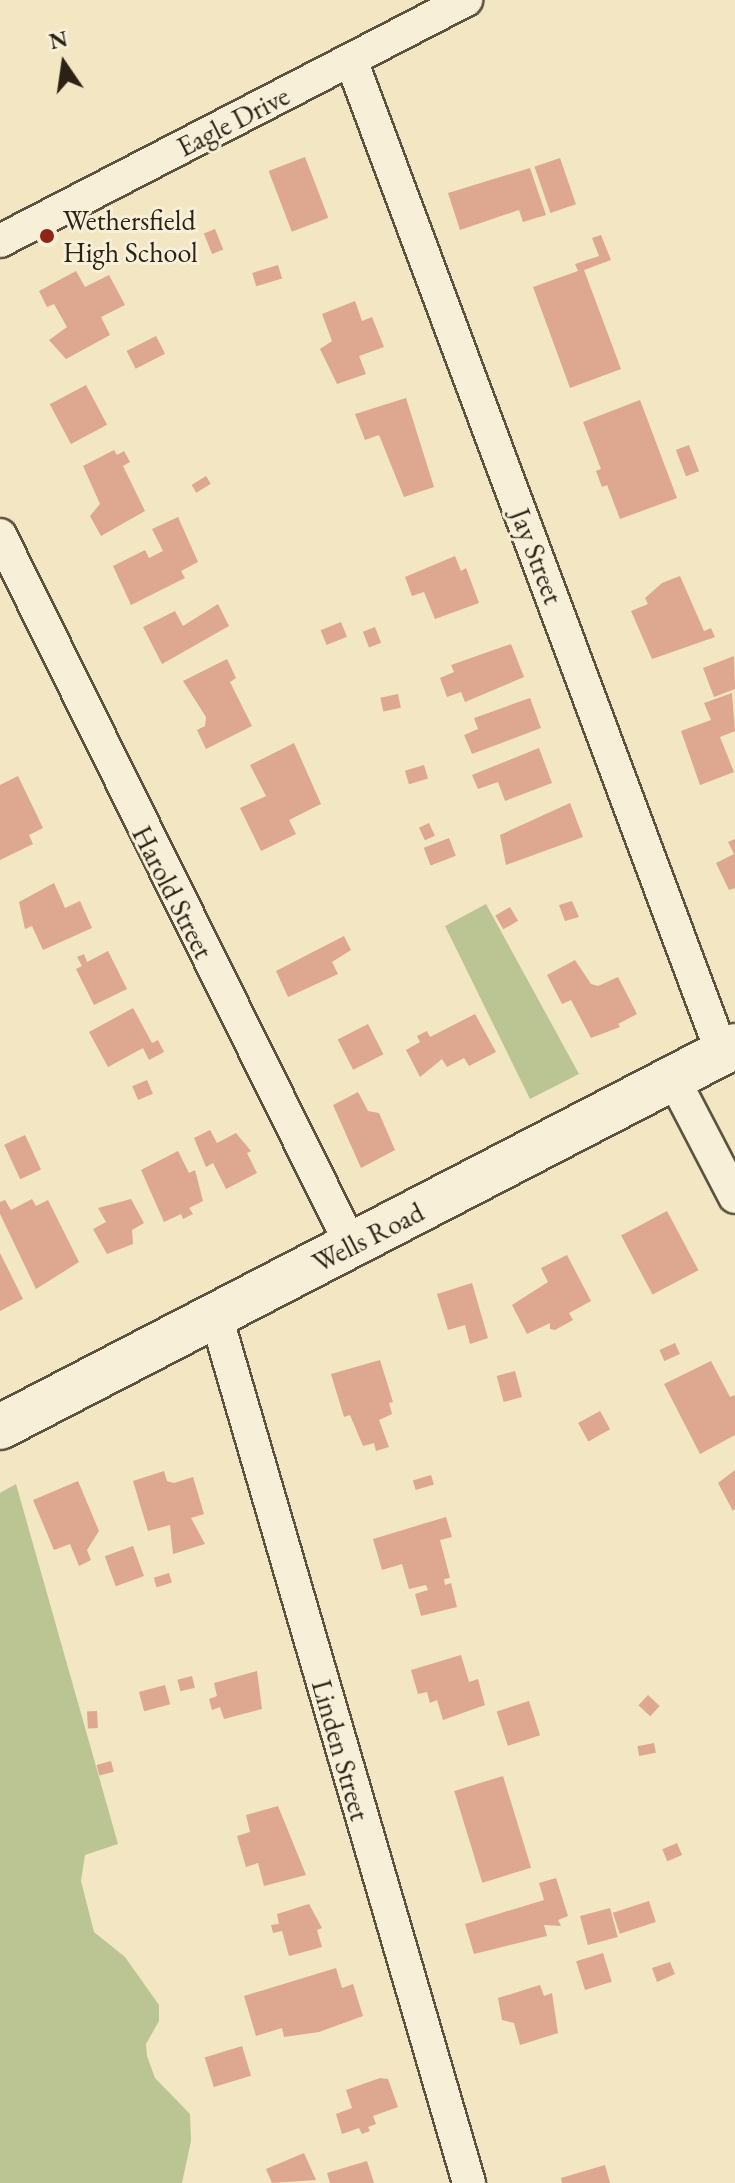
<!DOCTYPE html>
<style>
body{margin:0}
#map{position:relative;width:735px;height:2183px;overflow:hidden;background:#f3e6c3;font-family:"EB Garamond",serif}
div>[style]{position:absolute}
.green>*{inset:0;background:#bbc594}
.building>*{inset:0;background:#dda790;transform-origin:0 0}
.roads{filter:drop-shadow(2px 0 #5d5240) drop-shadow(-2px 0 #5d5240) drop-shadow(0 2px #5d5240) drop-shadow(0 -2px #5d5240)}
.street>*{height:32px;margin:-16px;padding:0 16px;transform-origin:16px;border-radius:16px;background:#f7efd8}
.secondary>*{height:44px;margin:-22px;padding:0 22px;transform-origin:22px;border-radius:22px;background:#f7efd8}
.dots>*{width:22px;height:22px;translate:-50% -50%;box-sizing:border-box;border:4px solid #f7efd8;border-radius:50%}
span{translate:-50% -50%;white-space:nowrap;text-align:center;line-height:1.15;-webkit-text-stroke:6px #f7efd8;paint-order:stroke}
.street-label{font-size:28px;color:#2b2115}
.poi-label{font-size:28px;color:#2b2115}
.left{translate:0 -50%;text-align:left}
.north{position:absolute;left:24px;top:24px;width:80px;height:80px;-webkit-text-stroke:6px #f7efd8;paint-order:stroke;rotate:347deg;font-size:22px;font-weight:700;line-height:32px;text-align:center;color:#2b2115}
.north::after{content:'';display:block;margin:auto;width:28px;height:36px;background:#2b2115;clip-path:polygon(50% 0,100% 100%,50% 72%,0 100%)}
</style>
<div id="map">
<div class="green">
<div style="clip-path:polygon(486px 904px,579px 1074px,530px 1099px,445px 926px)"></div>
<div style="clip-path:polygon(16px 1484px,118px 1844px,85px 1855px,81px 1881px,94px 1932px,125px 1957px,159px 2005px,159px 2021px,146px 2044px,147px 2056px,155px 2078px,190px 2114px,191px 2141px,182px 2183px,0 2183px,0 1493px)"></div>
</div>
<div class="building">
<div style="left:305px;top:157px;width:65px;height:39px;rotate:69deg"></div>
<div style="left:560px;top:158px;width:49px;height:27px;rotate:71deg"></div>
<div style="clip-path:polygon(530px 168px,546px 215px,523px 222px,519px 210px,460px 230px,448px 193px)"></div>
<div style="left:215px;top:229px;width:22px;height:12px;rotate:68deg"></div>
<div style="clip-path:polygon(601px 235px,611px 260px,584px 270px,621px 369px,570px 388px,533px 287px,578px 271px,575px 264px,599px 256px,592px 238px)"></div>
<div style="left:278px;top:265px;width:14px;height:27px;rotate:73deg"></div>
<div style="clip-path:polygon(76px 271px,85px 287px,109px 275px,125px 305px,101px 317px,110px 335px,66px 359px,49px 340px,67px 327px,54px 304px,47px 307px,39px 291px)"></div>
<div style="clip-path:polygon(355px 301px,362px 321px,372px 317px,384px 347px,359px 356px,366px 374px,337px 384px,320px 349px,332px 341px,322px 314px)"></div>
<div style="left:156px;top:336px;width:20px;height:33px;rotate:63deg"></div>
<div style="left:86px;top:385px;width:45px;height:41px;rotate:62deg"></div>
<div style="clip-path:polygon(406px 398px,434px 487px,404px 497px,379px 435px,365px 440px,355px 414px)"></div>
<div style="clip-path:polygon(640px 400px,677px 498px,620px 519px,607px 485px,602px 487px,596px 471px,601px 469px,583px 422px)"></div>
<div style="left:689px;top:445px;width:28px;height:14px;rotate:69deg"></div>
<div style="clip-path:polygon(114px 450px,117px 455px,124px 451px,130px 462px,123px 466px,145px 511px,101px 536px,90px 516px,100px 504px,83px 466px)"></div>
<div style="left:206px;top:476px;width:9px;height:17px;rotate:58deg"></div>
<div style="clip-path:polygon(178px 517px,198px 562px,181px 571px,185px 578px,131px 605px,113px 566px,145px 550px,149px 558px,163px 551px,152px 529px)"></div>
<div style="clip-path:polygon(455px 556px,461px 571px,466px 568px,479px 603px,435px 619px,424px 592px,412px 596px,405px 577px)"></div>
<div style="clip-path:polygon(680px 576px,704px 631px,711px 628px,715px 637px,652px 659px,631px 611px,648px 604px,645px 598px,662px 583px)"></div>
<div style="clip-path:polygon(218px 604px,229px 626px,162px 664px,143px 627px,175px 611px,183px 626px)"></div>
<div style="left:341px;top:622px;width:16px;height:22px;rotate:68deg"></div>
<div style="left:375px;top:627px;width:17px;height:13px;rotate:69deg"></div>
<div style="clip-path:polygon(511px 644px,524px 677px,465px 702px,461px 692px,447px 697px,440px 678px,454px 672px,451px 665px)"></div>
<div style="clip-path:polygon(734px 656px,735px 689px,714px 697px,703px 668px)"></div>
<div style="clip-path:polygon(227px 659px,236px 678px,230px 682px,252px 726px,206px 749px,197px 730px,205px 726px,206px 717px,183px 681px)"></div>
<div style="clip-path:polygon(732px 693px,735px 731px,720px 737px,734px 772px,700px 785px,681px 731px,711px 720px,704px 703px)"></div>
<div style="left:398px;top:694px;width:14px;height:18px;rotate:78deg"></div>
<div style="clip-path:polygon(530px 698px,541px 728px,472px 754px,464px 735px,478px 729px,474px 718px)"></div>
<div style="clip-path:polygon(294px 743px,321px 804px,289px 820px,296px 834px,261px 851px,240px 808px,266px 796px,250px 765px)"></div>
<div style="clip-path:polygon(539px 748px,552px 783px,505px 801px,498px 782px,478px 789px,472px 775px)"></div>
<div style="left:424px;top:765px;width:14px;height:20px;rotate:73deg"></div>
<div style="clip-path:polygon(18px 776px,43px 828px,29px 835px,33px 844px,0 860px,0 785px)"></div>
<div style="clip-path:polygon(570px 803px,583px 837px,506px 865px,500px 835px)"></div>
<div style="left:429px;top:823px;width:14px;height:11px;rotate:65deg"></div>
<div style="left:449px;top:838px;width:19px;height:27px;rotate:69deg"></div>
<div style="clip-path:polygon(735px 839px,735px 888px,729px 890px,716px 863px,734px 854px,728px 842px)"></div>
<div style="clip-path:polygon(54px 883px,65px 908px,80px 901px,92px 928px,43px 950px,32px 926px,25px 929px,19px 902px)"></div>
<div style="clip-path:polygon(572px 901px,579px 917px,565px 921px,559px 905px)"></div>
<div style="left:510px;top:907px;width:16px;height:17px;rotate:60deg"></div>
<div style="clip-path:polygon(344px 936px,351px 950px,332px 962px,338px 974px,288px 997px,276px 971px)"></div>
<div style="clip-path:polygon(108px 951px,127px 989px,94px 1005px,76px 969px,82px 966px,77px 957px,84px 954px,87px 962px)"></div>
<div style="clip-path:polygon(575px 960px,591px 984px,598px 986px,618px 977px,637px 1014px,618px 1024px,620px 1027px,591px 1038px,571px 1000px,562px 1004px,547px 975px)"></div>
<div style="clip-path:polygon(133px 1008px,152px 1043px,158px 1040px,164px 1052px,149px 1060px,143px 1048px,108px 1067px,89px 1032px)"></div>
<div style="clip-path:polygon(475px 1014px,496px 1052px,469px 1066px,464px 1058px,447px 1067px,442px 1059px,420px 1077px,406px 1050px,420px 1042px,417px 1036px,427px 1031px,430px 1037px)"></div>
<div style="left:368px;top:1024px;width:34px;height:34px;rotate:63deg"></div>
<div style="left:147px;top:1080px;width:15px;height:16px;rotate:67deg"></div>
<div style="clip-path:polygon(358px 1092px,368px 1111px,379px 1113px,395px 1150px,361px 1168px,333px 1105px)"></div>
<div style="clip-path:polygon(210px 1130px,217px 1143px,236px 1133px,251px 1151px,247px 1153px,257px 1173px,226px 1189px,213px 1163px,206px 1167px,194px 1138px)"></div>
<div style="left:25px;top:1135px;width:38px;height:23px;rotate:65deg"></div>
<div style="clip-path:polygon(178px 1151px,189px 1173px,195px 1170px,203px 1201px,189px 1208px,193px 1214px,183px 1219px,181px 1214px,164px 1222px,141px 1170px)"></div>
<div style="clip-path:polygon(32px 1199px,36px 1206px,48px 1200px,79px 1262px,36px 1289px,0 1214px,0 1202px,5px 1200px,11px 1210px)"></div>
<div style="clip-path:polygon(131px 1199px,144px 1223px,132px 1230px,133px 1244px,107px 1254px,93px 1229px,106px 1222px,98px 1208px)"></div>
<div style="left:667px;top:1211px;width:67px;height:52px;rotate:62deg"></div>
<div style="clip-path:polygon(0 1253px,23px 1299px,0 1311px)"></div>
<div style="clip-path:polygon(567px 1255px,591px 1301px,569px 1313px,573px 1320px,555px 1330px,550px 1329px,550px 1323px,527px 1334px,512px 1305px,548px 1282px,541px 1268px)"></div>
<div style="clip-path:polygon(472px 1283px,488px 1338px,470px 1344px,465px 1325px,448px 1330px,437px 1294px)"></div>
<div style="left:675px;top:1343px;width:12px;height:17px;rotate:66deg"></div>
<div style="clip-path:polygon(380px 1360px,393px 1402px,389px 1403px,392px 1414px,379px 1420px,389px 1447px,376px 1451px,374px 1443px,363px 1446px,350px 1415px,344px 1417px,331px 1374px)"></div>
<div style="clip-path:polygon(711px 1361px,730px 1397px,735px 1395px,735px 1435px,700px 1454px,664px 1384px)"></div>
<div style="left:515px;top:1371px;width:27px;height:19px;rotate:75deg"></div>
<div style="left:600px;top:1411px;width:21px;height:25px;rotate:61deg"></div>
<div style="clip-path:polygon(735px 1470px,735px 1509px,733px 1511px,718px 1483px)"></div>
<div style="clip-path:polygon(164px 1471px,167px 1481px,174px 1483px,193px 1477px,204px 1514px,191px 1518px,205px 1544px,173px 1554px,170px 1525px,148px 1531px,133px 1481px)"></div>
<div style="left:431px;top:1475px;width:10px;height:19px;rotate:73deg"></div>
<div style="clip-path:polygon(78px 1481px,99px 1531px,87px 1550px,91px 1560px,79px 1566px,70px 1544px,54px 1550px,33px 1500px)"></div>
<div style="clip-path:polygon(446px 1517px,452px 1537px,440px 1540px,450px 1578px,444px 1579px,445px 1585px,451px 1583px,457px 1607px,421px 1616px,415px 1594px,428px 1590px,426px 1585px,409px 1589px,402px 1564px,382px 1570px,373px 1539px)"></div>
<div style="left:133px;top:1546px;width:32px;height:30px;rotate:70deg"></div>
<div style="left:169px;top:1573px;width:10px;height:16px;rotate:73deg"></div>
<div style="clip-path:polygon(461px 1655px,469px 1682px,478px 1679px,485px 1705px,443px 1720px,437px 1700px,430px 1703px,427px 1692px,418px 1694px,411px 1670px)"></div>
<div style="clip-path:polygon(257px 1671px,262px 1709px,224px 1719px,220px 1707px,212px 1710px,209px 1699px,217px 1696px,214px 1683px)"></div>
<div style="left:192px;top:1676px;width:12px;height:15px;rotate:76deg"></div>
<div style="left:165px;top:1685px;width:20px;height:27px;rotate:75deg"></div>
<div style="left:648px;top:1695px;width:16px;height:14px;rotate:43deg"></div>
<div style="left:529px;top:1701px;width:36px;height:34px;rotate:72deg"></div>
<div style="left:97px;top:1711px;width:17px;height:10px;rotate:87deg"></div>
<div style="left:654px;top:1743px;width:10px;height:17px;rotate:79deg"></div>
<div style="left:111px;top:1761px;width:11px;height:15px;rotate:75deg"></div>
<div style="left:503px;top:1776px;width:96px;height:51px;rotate:73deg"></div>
<div style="clip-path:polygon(278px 1806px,306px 1875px,264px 1886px,258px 1863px,246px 1867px,237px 1836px,250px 1832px,246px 1815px)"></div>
<div style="left:677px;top:1843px;width:13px;height:16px;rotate:67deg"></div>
<div style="clip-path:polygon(556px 1878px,568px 1916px,558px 1920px,561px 1926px,544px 1925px,547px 1936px,474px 1954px,465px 1924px,544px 1900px,539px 1883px)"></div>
<div style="left:649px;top:1901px;width:22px;height:38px;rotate:72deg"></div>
<div style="clip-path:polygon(309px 1904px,322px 1928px,317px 1930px,322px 1947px,289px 1956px,282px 1931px,273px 1933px,271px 1925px,279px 1924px,277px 1914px)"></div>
<div style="left:610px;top:1908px;width:30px;height:31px;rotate:75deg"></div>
<div style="left:603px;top:1953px;width:30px;height:28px;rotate:73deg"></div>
<div style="clip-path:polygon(670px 1962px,675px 1974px,657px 1982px,652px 1968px)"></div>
<div style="clip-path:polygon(336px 1968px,342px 1988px,353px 1984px,363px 2016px,319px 2032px,284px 2037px,282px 2028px,256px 2036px,244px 1996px)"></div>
<div style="clip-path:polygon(540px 1985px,544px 1996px,552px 1993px,558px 2033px,520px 2045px,514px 2023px,502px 2020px,498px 1998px)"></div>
<div style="left:242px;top:2046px;width:31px;height:39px;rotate:73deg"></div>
<div style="clip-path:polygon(380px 2078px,388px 2079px,398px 2107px,373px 2116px,376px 2124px,368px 2127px,370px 2131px,362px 2134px,359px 2128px,342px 2134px,336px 2114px,352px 2108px,346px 2090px)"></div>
<div style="clip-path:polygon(304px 2153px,316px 2180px,272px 2183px,266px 2169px)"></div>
<div style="clip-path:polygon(367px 2161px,374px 2183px,330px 2183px,327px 2173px)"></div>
<div style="clip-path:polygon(605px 2165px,610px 2183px,562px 2183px,561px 2178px)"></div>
</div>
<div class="roads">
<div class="street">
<div style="left:351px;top:60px;width:1060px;rotate:69.51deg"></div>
<div style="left:0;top:241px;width:525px;rotate:-27.35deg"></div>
<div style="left:0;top:535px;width:792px;rotate:63.69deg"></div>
<div style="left:673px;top:1078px;width:134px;rotate:62.5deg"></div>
<div style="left:216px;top:1316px;width:903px;rotate:73.73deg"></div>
</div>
<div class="secondary">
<div style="left:0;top:1427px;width:828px;rotate:-27.4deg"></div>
</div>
</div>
<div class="dots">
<div style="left:47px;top:236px;background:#8f2418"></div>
</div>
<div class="street-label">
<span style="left:233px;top:121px;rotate:-27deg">Eagle Drive</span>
<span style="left:537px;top:556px;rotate:69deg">Jay Street</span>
<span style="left:173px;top:892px;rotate:63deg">Harold Street</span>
<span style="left:368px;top:1237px;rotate:-27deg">Wells Road</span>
<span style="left:341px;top:1750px;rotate:74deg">Linden Street</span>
</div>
<div class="poi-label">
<span class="left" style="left:63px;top:236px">Wethersfield<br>High School</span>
</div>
<div class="north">N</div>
</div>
